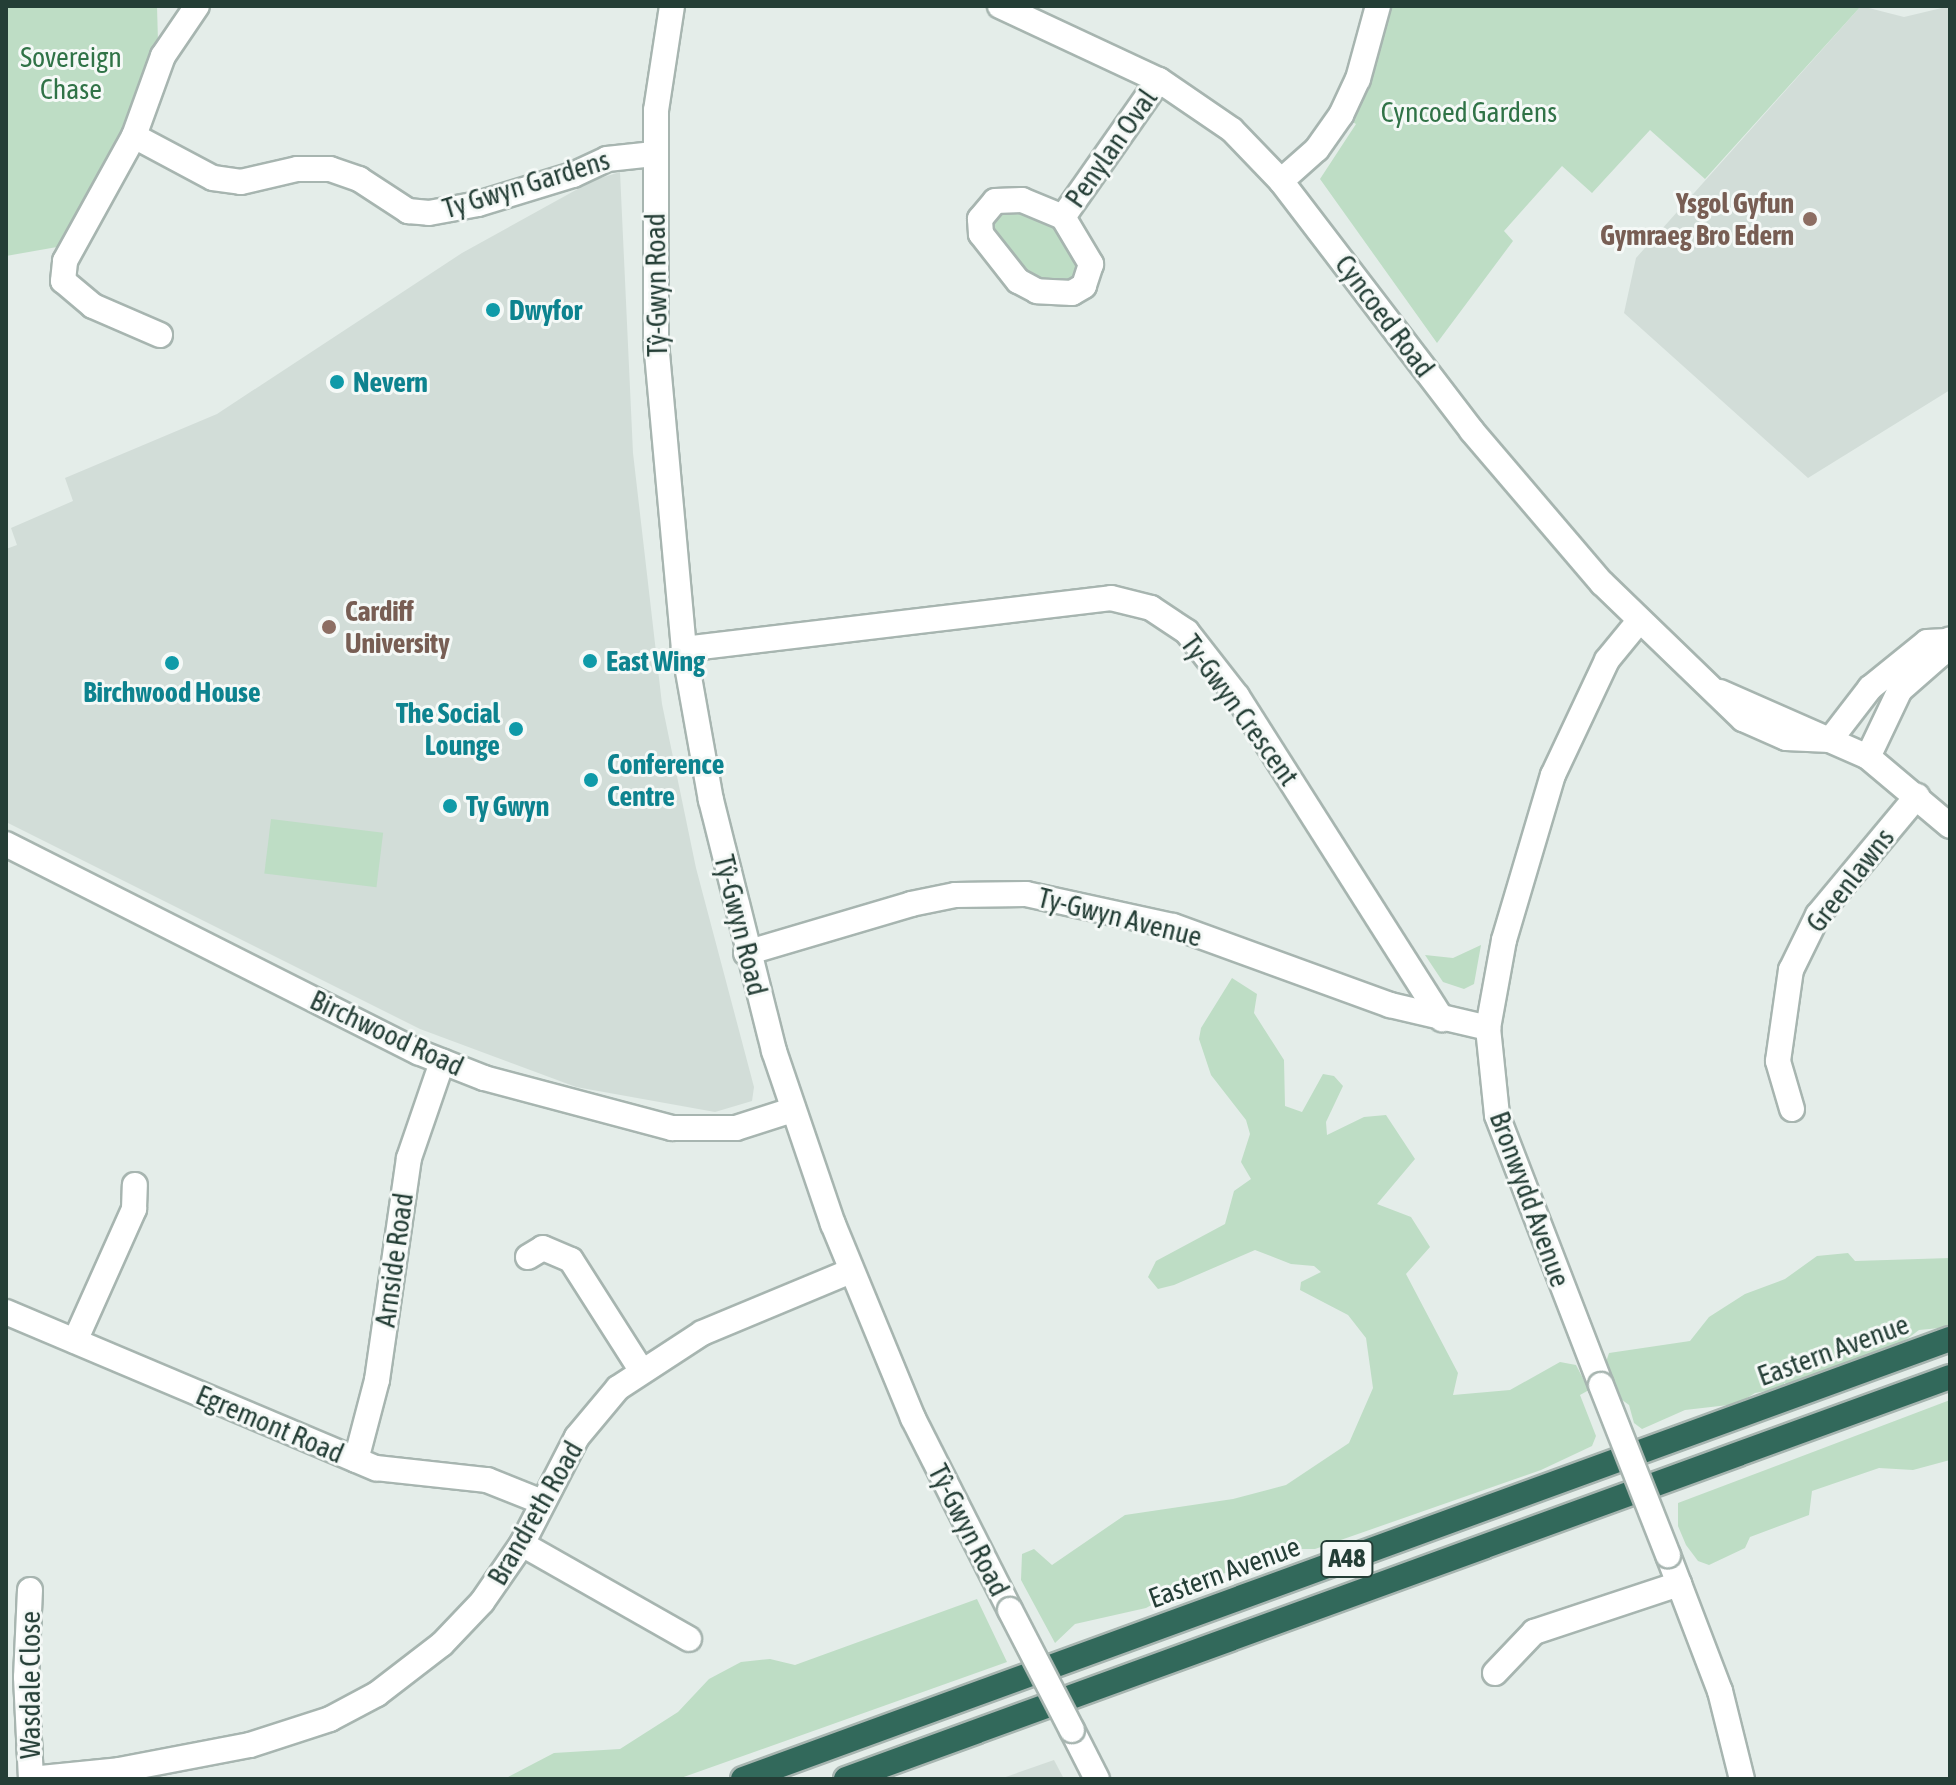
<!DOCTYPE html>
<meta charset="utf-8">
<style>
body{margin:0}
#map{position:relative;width:1956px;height:1785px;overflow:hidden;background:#e4ede9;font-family:"Asap Condensed",sans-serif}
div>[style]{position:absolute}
.built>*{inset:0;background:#d2ddd8}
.green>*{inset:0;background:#beddc5;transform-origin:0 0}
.roads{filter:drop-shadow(2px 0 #a7b5b0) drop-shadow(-2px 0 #a7b5b0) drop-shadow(0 2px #a7b5b0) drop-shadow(0 -2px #a7b5b0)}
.minor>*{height:24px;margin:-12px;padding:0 12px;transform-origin:12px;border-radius:12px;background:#fff}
.highway>*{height:24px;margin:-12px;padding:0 12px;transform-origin:12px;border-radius:12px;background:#32695b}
.bridges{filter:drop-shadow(2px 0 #a7b5b0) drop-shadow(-2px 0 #a7b5b0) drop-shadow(0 2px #a7b5b0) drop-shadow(0 -2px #a7b5b0)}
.minor-bridge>*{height:24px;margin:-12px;padding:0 12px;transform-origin:12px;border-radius:12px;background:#fff}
.dots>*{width:22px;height:22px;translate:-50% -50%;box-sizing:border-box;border:4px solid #f5f9f7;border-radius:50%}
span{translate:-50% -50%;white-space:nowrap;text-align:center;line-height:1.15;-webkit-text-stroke:6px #f5f9f7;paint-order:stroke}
.shield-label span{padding:2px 6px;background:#f5f9f7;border:2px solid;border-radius:6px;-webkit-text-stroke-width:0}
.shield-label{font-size:26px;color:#243e36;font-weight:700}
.park-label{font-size:28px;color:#307347}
.street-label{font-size:28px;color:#243e36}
.education-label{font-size:28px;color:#785e54;font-weight:700}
.right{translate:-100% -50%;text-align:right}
.left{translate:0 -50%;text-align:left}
.culture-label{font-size:28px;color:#0d838f;font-weight:700}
.frame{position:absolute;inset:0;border:8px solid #243e36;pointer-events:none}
</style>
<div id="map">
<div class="built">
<div style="clip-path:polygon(1861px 6px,1904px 17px,1950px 6px,1950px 390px,1808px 478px,1624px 313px,1636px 258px)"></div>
<div style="clip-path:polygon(620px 172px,633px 453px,662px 704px,696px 868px,754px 1087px,752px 1101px,715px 1112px,576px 1087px,420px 1029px,6px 822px,6px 549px,17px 545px,11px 528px,73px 501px,65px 478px,217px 414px,462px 253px,594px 180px)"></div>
<div style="clip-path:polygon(1054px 1760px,1064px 1779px,1000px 1779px)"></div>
</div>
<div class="green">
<div style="clip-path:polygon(6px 6px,157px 6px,158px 42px,104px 173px,57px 247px,6px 256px)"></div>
<div style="clip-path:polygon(1390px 6px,1861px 6px,1705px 179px,1650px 130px,1592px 193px,1562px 166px,1504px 231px,1513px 241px,1437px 343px,1320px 179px,1356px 124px,1351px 121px)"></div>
<div style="clip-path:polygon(1001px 210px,1026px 212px,1064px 234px,1081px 269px,1069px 285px,1032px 278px,997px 244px,990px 224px)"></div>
<div style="left:271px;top:819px;width:113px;height:55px;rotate:7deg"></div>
<div style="clip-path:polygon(1481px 945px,1474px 984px,1464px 989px,1443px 982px,1425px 955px,1453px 958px)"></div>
<div style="clip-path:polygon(1232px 978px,1257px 994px,1254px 1013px,1284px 1060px,1285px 1106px,1302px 1112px,1323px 1074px,1334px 1076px,1343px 1086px,1326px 1122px,1327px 1135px,1364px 1117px,1386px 1115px,1415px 1159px,1377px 1204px,1411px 1217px,1430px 1247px,1406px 1274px,1458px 1373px,1453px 1395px,1510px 1390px,1560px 1362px,1576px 1365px,1589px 1390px,1580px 1395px,1596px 1436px,1592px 1446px,1541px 1470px,1315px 1549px,1294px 1549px,1185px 1587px,1146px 1608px,1075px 1624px,1055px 1643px,1021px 1580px,1022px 1554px,1034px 1549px,1052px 1565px,1125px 1515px,1233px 1499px,1286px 1485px,1349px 1443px,1373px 1388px,1366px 1338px,1348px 1315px,1300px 1290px,1301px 1282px,1321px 1272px,1314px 1266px,1291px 1264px,1255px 1250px,1174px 1285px,1158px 1289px,1148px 1277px,1156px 1261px,1225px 1224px,1234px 1191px,1251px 1179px,1241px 1162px,1250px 1134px,1246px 1120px,1211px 1075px,1199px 1039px,1201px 1028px)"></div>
<div style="clip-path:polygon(1848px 1253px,1855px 1261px,1950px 1258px,1950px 1327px,1919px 1330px,1887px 1354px,1794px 1387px,1784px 1383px,1784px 1388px,1755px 1393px,1737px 1404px,1685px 1410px,1642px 1429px,1634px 1423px,1629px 1405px,1617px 1396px,1603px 1371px,1609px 1353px,1690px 1341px,1709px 1317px,1745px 1294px,1785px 1279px,1817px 1256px)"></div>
<div style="clip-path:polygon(1950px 1400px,1950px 1460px,1913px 1470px,1879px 1468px,1812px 1491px,1809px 1515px,1750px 1537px,1745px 1548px,1709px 1565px,1698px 1561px,1686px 1545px,1678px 1526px,1678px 1503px)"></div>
<div style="clip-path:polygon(977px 1599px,1007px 1662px,678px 1779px,504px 1779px,554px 1753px,620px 1749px,678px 1712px,709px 1679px,741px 1662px,770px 1659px,795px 1665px)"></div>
</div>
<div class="roads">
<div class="minor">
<div style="left:672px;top:6px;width:105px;rotate:98.7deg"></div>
<div style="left:656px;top:110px;width:232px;rotate:90deg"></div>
<div style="left:656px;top:342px;width:308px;rotate:84.8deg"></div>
<div style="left:684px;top:649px;width:153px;rotate:79.9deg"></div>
<div style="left:711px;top:800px;width:259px;rotate:75.9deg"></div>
<div style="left:774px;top:1051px;width:183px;rotate:71.2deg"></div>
<div style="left:833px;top:1224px;width:210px;rotate:67.6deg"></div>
<div style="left:913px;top:1418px;width:215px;rotate:63.2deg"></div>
<div style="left:1000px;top:6px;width:175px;rotate:25deg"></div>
<div style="left:1159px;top:80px;width:88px;rotate:34.4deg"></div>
<div style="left:1232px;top:130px;width:71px;rotate:46.1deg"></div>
<div style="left:1281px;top:181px;width:315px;rotate:52.6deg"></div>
<div style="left:1472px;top:431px;width:200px;rotate:49.5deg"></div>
<div style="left:1602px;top:583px;width:196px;rotate:44deg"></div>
<div style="left:1743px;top:719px;width:47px;rotate:23.8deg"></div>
<div style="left:1786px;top:738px;width:44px;rotate:2.6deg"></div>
<div style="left:134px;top:136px;width:85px;rotate:-70.1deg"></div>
<div style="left:163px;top:56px;width:60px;rotate:-55.8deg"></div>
<div style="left:1281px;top:181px;width:48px;rotate:-41.6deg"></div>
<div style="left:1317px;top:149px;width:42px;rotate:-54.8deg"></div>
<div style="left:1341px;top:115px;width:40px;rotate:-65deg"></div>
<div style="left:1358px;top:79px;width:76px;rotate:-74.7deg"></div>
<div style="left:1063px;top:217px;width:55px;rotate:59.2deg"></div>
<div style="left:1091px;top:264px;width:23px;rotate:108deg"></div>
<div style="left:1084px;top:286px;width:14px;rotate:150deg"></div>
<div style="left:1072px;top:293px;width:35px;rotate:-177deg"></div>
<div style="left:1037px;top:291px;width:21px;rotate:-152deg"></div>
<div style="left:1018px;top:281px;width:60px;rotate:-128.2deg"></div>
<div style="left:981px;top:234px;width:15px;rotate:-94deg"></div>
<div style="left:980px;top:219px;width:23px;rotate:-50deg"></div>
<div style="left:995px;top:201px;width:27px;rotate:-2deg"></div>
<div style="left:1022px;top:200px;width:44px;rotate:22.5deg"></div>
<div style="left:1063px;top:217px;width:167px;rotate:-55deg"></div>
<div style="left:160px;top:335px;width:73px;rotate:-156.6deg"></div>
<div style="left:93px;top:306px;width:39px;rotate:-140deg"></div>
<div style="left:63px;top:281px;width:20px;rotate:-84deg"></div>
<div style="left:65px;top:261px;width:143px;rotate:-61.1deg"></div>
<div style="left:134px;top:136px;width:89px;rotate:28deg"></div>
<div style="left:213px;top:178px;width:28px;rotate:8deg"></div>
<div style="left:241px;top:182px;width:57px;rotate:-13.1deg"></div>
<div style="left:297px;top:169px;width:33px"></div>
<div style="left:330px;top:169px;width:31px;rotate:19deg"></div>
<div style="left:359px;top:179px;width:59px;rotate:33.1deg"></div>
<div style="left:408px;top:211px;width:21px;rotate:5deg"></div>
<div style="left:429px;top:213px;width:50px;rotate:-10.4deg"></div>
<div style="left:478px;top:204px;width:99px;rotate:-17deg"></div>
<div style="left:573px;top:175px;width:38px;rotate:-25deg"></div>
<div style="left:607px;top:159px;width:47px;rotate:-6.1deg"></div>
<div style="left:684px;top:649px;width:430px;rotate:-6.8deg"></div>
<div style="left:1111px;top:598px;width:41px;rotate:14deg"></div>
<div style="left:1151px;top:608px;width:43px;rotate:33.7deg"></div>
<div style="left:1187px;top:632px;width:81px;rotate:52deg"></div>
<div style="left:1237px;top:696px;width:383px;rotate:57.6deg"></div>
<div style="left:1720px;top:692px;width:162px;rotate:23.7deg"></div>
<div style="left:1868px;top:757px;width:107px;rotate:40.1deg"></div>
<div style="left:1830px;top:740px;width:66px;rotate:-52.4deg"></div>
<div style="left:1870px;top:688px;width:73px;rotate:-38.9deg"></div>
<div style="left:1927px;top:642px;width:20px;rotate:-3deg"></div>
<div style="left:1868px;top:757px;width:74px;rotate:-64.5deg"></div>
<div style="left:1900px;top:690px;width:55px;rotate:-41.3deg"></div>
<div style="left:1941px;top:654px;width:17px;rotate:-59deg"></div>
<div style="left:6px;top:844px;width:462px;rotate:26.8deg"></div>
<div style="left:418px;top:1052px;width:71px;rotate:21.5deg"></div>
<div style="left:484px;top:1078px;width:195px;rotate:14.9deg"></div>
<div style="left:672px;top:1128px;width:64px"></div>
<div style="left:736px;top:1128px;width:59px;rotate:-17.8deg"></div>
<div style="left:746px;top:953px;width:172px;rotate:-16.5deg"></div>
<div style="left:911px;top:904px;width:45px;rotate:-11.6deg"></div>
<div style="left:955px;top:895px;width:71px;rotate:-0.8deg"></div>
<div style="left:1026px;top:894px;width:150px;rotate:12.3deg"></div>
<div style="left:1173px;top:926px;width:231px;rotate:20deg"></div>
<div style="left:1390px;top:1005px;width:101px;rotate:13.2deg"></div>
<div style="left:1792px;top:1109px;width:50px;rotate:-106.3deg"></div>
<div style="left:1778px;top:1061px;width:92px;rotate:-81.9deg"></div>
<div style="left:1791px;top:970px;width:61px;rotate:-63.9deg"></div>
<div style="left:1818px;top:915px;width:155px;rotate:-50.2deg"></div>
<div style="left:528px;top:1257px;width:17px;rotate:-31deg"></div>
<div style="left:543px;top:1248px;width:30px;rotate:23deg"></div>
<div style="left:571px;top:1260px;width:130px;rotate:57.5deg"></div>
<div style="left:6px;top:1312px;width:402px;rotate:22.9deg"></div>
<div style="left:376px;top:1468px;width:112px;rotate:6.2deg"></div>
<div style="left:487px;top:1480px;width:59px;rotate:21.8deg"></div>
<div style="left:75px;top:1341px;width:145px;rotate:-65.9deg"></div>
<div style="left:134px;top:1209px;width:24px;rotate:-88deg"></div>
<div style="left:1601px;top:1385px;width:289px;rotate:-111.1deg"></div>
<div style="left:1497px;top:1115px;width:87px;rotate:-95.9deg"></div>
<div style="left:1488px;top:1028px;width:89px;rotate:-79.7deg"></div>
<div style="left:1504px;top:940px;width:172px;rotate:-73.5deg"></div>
<div style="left:1553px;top:775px;width:127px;rotate:-64.8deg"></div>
<div style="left:1607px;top:660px;width:50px;rotate:-50.6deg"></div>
<div style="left:356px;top:1460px;width:83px;rotate:-75.3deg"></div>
<div style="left:377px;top:1380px;width:224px;rotate:-81.8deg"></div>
<div style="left:409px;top:1158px;width:102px;rotate:-71deg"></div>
<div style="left:522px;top:1544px;width:192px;rotate:29.6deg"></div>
<div style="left:1668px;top:1555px;width:146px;rotate:69.1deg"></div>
<div style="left:1720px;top:1691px;width:91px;rotate:76deg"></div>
<div style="left:30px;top:1590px;width:87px;rotate:92.6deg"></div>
<div style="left:26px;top:1677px;width:102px;rotate:87.2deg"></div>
<div style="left:1495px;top:1673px;width:57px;rotate:-46.4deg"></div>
<div style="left:1534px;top:1632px;width:153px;rotate:-18.3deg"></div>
<div style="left:1072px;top:1730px;width:55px;rotate:63deg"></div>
<div style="left:31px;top:1779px;width:88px;rotate:-5.8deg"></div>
<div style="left:119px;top:1770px;width:133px;rotate:-10.8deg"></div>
<div style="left:250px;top:1745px;width:84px;rotate:-18deg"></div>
<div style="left:330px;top:1719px;width:53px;rotate:-28deg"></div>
<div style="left:377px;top:1694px;width:82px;rotate:-37.6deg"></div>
<div style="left:442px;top:1644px;width:58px;rotate:-46.4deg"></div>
<div style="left:482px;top:1602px;width:70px;rotate:-55.4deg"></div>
<div style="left:522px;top:1544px;width:120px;rotate:-62.8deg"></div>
<div style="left:577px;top:1437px;width:64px;rotate:-50.1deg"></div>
<div style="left:618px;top:1388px;width:100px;rotate:-33.2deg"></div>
<div style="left:702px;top:1333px;width:161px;rotate:-22.6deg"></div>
</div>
<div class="highway">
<div style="left:743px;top:1779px;width:1285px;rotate:-20.03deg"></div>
<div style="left:846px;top:1779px;width:1175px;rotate:-20.01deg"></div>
</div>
</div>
<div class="bridges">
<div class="minor-bridge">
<div style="left:1601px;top:1385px;width:183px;rotate:68.5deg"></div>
<div style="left:1010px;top:1610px;width:135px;rotate:62.7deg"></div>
</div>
</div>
<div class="dots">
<div style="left:1810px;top:219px;background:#8d6e63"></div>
<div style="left:493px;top:310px;background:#0f9aa8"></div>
<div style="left:337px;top:382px;background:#0f9aa8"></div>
<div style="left:329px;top:627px;background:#8d6e63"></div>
<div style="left:590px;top:661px;background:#0f9aa8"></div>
<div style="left:172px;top:663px;background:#0f9aa8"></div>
<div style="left:516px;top:729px;background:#0f9aa8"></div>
<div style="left:591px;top:780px;background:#0f9aa8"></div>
<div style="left:450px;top:806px;background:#0f9aa8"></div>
</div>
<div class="shield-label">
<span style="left:1347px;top:1559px">A48</span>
</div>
<div class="park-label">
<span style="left:71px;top:73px">Sovereign<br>Chase</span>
<span style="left:1469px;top:112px">Cyncoed Gardens</span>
</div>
<div class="street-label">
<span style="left:1111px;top:148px;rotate:-55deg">Penylan Oval</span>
<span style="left:526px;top:184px;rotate:-17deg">Ty Gwyn Gardens</span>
<span style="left:656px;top:285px;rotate:-91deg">Tŷ-Gwyn Road</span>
<span style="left:1385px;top:316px;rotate:53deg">Cyncoed Road</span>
<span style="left:1240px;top:710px;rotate:54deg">Ty-Gwyn Crescent</span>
<span style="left:1850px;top:880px;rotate:-52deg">Greenlawns</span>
<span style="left:1120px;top:917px;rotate:14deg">Ty-Gwyn Avenue</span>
<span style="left:741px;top:925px;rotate:76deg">Tŷ-Gwyn Road</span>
<span style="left:387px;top:1033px;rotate:25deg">Birchwood Road</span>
<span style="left:1530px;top:1199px;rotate:70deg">Bronwydd Avenue</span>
<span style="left:394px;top:1260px;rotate:-82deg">Arnside Road</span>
<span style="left:1833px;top:1350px;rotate:-20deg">Eastern Avenue</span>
<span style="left:270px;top:1424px;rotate:23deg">Egremont Road</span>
<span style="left:535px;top:1513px;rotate:-60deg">Brandreth Road</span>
<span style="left:969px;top:1530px;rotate:63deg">Tŷ-Gwyn Road</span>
<span style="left:1224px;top:1572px;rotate:-20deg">Eastern Avenue</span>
<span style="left:30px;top:1685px;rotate:-90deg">Wasdale Close</span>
</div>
<div class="education-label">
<span class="right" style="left:1794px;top:219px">Ysgol Gyfun<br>Gymraeg Bro Edern</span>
<span class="left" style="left:345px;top:627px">Cardiff<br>University</span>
</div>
<div class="culture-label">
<span class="left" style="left:509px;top:310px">Dwyfor</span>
<span class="left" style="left:353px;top:382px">Nevern</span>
<span class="left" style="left:606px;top:661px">East Wing</span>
<span style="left:172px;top:692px">Birchwood House</span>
<span class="right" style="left:500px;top:729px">The Social<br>Lounge</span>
<span class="left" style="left:607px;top:780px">Conference<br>Centre</span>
<span class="left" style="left:466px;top:806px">Ty Gwyn</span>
</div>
<div class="frame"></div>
</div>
